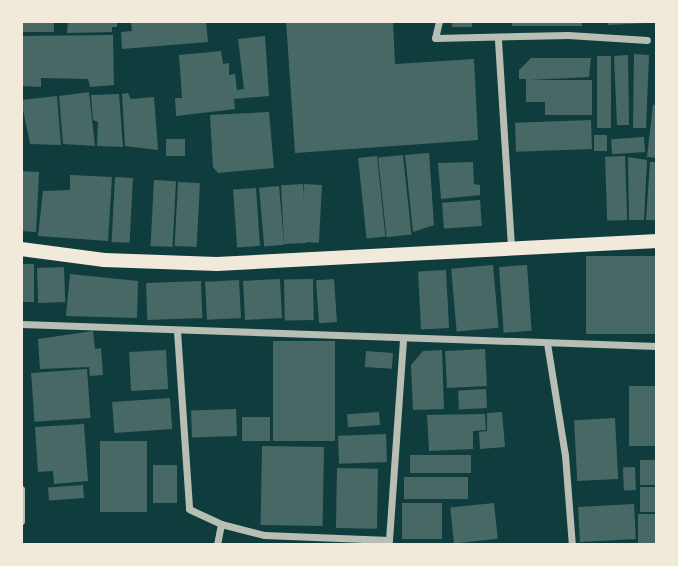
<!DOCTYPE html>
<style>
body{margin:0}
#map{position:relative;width:678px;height:566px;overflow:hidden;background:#0f3d3e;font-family:Montserrat,sans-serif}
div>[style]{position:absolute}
.building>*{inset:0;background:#486865;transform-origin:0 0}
.minor>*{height:7px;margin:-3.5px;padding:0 3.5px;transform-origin:3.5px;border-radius:3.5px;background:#b8beb3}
.secondary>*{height:14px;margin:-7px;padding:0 7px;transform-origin:7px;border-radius:7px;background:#f1e9da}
span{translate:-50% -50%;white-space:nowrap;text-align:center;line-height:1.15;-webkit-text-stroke:7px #f1e9da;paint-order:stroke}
.frame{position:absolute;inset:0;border:23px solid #f1e9da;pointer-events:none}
</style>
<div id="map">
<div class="building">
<div style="left:21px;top:21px;width:33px;height:11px"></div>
<div style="clip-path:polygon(68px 21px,117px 21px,117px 27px,112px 27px,112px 32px,67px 33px)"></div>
<div style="clip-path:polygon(131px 21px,206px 21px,208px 42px,122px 49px,121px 32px,132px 31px)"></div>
<div style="clip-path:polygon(286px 21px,393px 21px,395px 64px,474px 59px,478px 140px,295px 153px)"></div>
<div style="left:452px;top:21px;width:20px;height:6px"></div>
<div style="left:512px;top:21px;width:70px;height:5px"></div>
<div style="clip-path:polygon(608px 21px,647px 21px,647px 23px,608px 25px)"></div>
<div style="clip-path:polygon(113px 35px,114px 85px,90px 87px,88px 79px,41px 78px,41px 87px,21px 86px,21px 36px)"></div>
<div style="clip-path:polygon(265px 36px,269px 96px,234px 99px,235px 109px,176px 116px,175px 98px,182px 98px,179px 55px,221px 51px,223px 64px,229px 63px,229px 75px,235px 74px,237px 90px,244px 89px,238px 39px)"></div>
<div style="clip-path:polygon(634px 54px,649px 55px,646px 128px,633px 128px)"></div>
<div style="clip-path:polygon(628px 55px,629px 125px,617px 125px,614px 56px)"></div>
<div style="left:597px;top:56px;width:14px;height:72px"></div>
<div style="clip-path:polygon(531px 58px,591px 58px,589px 77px,529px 80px,592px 80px,592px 115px,545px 115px,545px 102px,526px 102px,526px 79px,519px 79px,519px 70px)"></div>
<div style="clip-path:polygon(89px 92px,95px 146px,63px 144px,59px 96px)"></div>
<div style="clip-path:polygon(128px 93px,131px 99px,154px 97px,158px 150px,125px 146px,122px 94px)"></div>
<div style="clip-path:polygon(119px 94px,123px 147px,97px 146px,98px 122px,93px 120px,91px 95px)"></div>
<div style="clip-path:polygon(57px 96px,61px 145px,30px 144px,21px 100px)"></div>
<div style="clip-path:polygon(657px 104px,657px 158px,647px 157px,653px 105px)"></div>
<div style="clip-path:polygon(269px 112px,274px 168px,218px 173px,213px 167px,210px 115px)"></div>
<div style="left:591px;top:120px;width:29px;height:76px;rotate:88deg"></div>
<div style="left:594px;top:135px;width:13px;height:16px"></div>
<div style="left:644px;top:137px;width:15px;height:33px;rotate:86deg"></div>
<div style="left:166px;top:139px;width:19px;height:17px"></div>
<div style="clip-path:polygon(429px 153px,434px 225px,413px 232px,405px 155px)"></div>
<div style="left:403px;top:155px;width:80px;height:25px;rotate:84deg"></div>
<div style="left:377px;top:156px;width:81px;height:19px;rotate:84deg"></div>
<div style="left:625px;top:156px;width:64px;height:20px;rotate:88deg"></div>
<div style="clip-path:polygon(628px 157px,647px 160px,644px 220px,629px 220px)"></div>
<div style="clip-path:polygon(473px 162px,474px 184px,480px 185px,480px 195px,441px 199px,438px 163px)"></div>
<div style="clip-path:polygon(650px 162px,657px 162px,657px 220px,646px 220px)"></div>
<div style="clip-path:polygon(21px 171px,39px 172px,36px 232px,21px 231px)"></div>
<div style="clip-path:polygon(70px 175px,112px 177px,108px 241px,38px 236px,43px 191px,70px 190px)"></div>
<div style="left:115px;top:177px;width:18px;height:65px;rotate:3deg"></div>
<div style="left:154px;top:180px;width:22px;height:66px;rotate:3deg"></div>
<div style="left:178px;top:182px;width:22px;height:64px;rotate:3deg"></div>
<div style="left:303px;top:184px;width:59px;height:22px;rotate:87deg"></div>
<div style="left:304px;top:184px;width:18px;height:58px;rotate:3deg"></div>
<div style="left:279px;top:186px;width:59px;height:20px;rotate:85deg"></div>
<div style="left:256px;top:188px;width:58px;height:23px;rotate:86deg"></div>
<div style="left:480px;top:200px;width:26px;height:38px;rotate:86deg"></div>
<div style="left:657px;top:256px;width:78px;height:71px;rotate:90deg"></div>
<div style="left:21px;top:264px;width:13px;height:38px"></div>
<div style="left:493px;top:265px;width:63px;height:42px;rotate:85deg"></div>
<div style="left:527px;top:265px;width:66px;height:28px;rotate:86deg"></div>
<div style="left:64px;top:267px;width:35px;height:27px;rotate:88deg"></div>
<div style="left:446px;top:270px;width:58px;height:28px;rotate:87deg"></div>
<div style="clip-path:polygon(70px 274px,138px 281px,137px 318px,66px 316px)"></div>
<div style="left:280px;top:279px;width:39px;height:37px;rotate:87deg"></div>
<div style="left:313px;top:279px;width:41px;height:29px;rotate:89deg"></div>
<div style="left:334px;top:279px;width:43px;height:18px;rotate:86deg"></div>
<div style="left:239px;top:280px;width:38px;height:34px;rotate:87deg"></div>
<div style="left:201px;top:281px;width:37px;height:55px;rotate:88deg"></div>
<div style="clip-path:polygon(93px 331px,95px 349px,101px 348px,103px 375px,90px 376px,89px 367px,40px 369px,38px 339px)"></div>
<div style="left:273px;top:341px;width:62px;height:100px"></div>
<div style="left:485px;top:349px;width:37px;height:40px;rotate:87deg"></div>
<div style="left:166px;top:350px;width:39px;height:37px;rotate:87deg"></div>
<div style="clip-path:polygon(442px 350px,444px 409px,413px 410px,411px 365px,423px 351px)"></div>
<div style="left:366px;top:351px;width:27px;height:16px;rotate:4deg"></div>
<div style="left:87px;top:369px;width:49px;height:56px;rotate:86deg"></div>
<div style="left:657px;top:386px;width:60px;height:28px;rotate:90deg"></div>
<div style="left:486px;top:389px;width:19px;height:28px;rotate:87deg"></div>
<div style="left:170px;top:398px;width:31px;height:58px;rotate:86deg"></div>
<div style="left:236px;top:409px;width:27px;height:45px;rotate:88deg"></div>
<div style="left:379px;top:412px;width:13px;height:32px;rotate:86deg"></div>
<div style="clip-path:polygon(502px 412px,505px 447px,480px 449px,479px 432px,487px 431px,487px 413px)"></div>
<div style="clip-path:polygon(485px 414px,486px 430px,473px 431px,473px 449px,429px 451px,427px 415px)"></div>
<div style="left:242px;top:417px;width:28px;height:24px"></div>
<div style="left:615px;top:418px;width:61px;height:41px;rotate:87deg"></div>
<div style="clip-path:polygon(84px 424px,88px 481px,54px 484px,53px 471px,38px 472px,35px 427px)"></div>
<div style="left:386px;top:434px;width:28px;height:48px;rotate:88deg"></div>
<div style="left:100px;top:441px;width:47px;height:71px"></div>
<div style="left:262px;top:446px;width:62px;height:79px;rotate:1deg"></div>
<div style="left:410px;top:455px;width:61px;height:18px"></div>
<div style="left:640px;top:460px;width:17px;height:25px"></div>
<div style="left:153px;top:465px;width:24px;height:38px"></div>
<div style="left:635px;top:467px;width:23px;height:12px;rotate:88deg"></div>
<div style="left:337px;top:468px;width:41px;height:60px;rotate:1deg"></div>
<div style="left:468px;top:477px;width:22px;height:64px;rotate:90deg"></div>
<div style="left:83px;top:485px;width:13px;height:35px;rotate:86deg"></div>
<div style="left:640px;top:487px;width:17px;height:25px"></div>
<div style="left:402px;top:503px;width:40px;height:36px"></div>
<div style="left:494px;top:503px;width:36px;height:44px;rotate:84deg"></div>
<div style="left:634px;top:504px;width:35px;height:56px;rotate:87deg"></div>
<div style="left:638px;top:514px;width:19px;height:31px"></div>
</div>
<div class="minor">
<div style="left:439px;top:21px;width:17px;rotate:103deg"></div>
<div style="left:435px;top:38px;width:133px;rotate:-1.3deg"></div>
<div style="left:568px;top:35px;width:79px;rotate:3.6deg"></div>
<div style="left:498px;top:40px;width:209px;rotate:86.4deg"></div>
<div style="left:21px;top:324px;width:636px;rotate:1.98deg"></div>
<div style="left:177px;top:331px;width:178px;rotate:86.1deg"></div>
<div style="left:189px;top:509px;width:35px;rotate:25deg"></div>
<div style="left:221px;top:524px;width:21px;rotate:101deg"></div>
<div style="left:547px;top:343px;width:113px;rotate:80.9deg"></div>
<div style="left:565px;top:455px;width:90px;rotate:85.6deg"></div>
<div style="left:21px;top:489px;width:32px;rotate:90deg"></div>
<div style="left:221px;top:524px;width:44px;rotate:14.3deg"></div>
<div style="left:264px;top:535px;width:125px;rotate:2.3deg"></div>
<div style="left:389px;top:540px;width:200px;rotate:-86deg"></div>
</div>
<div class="secondary">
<div style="left:21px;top:249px;width:84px;rotate:7.5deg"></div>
<div style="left:104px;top:260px;width:113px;rotate:2deg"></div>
<div style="left:217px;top:264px;width:441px;rotate:-3deg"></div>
</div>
<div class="frame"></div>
</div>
